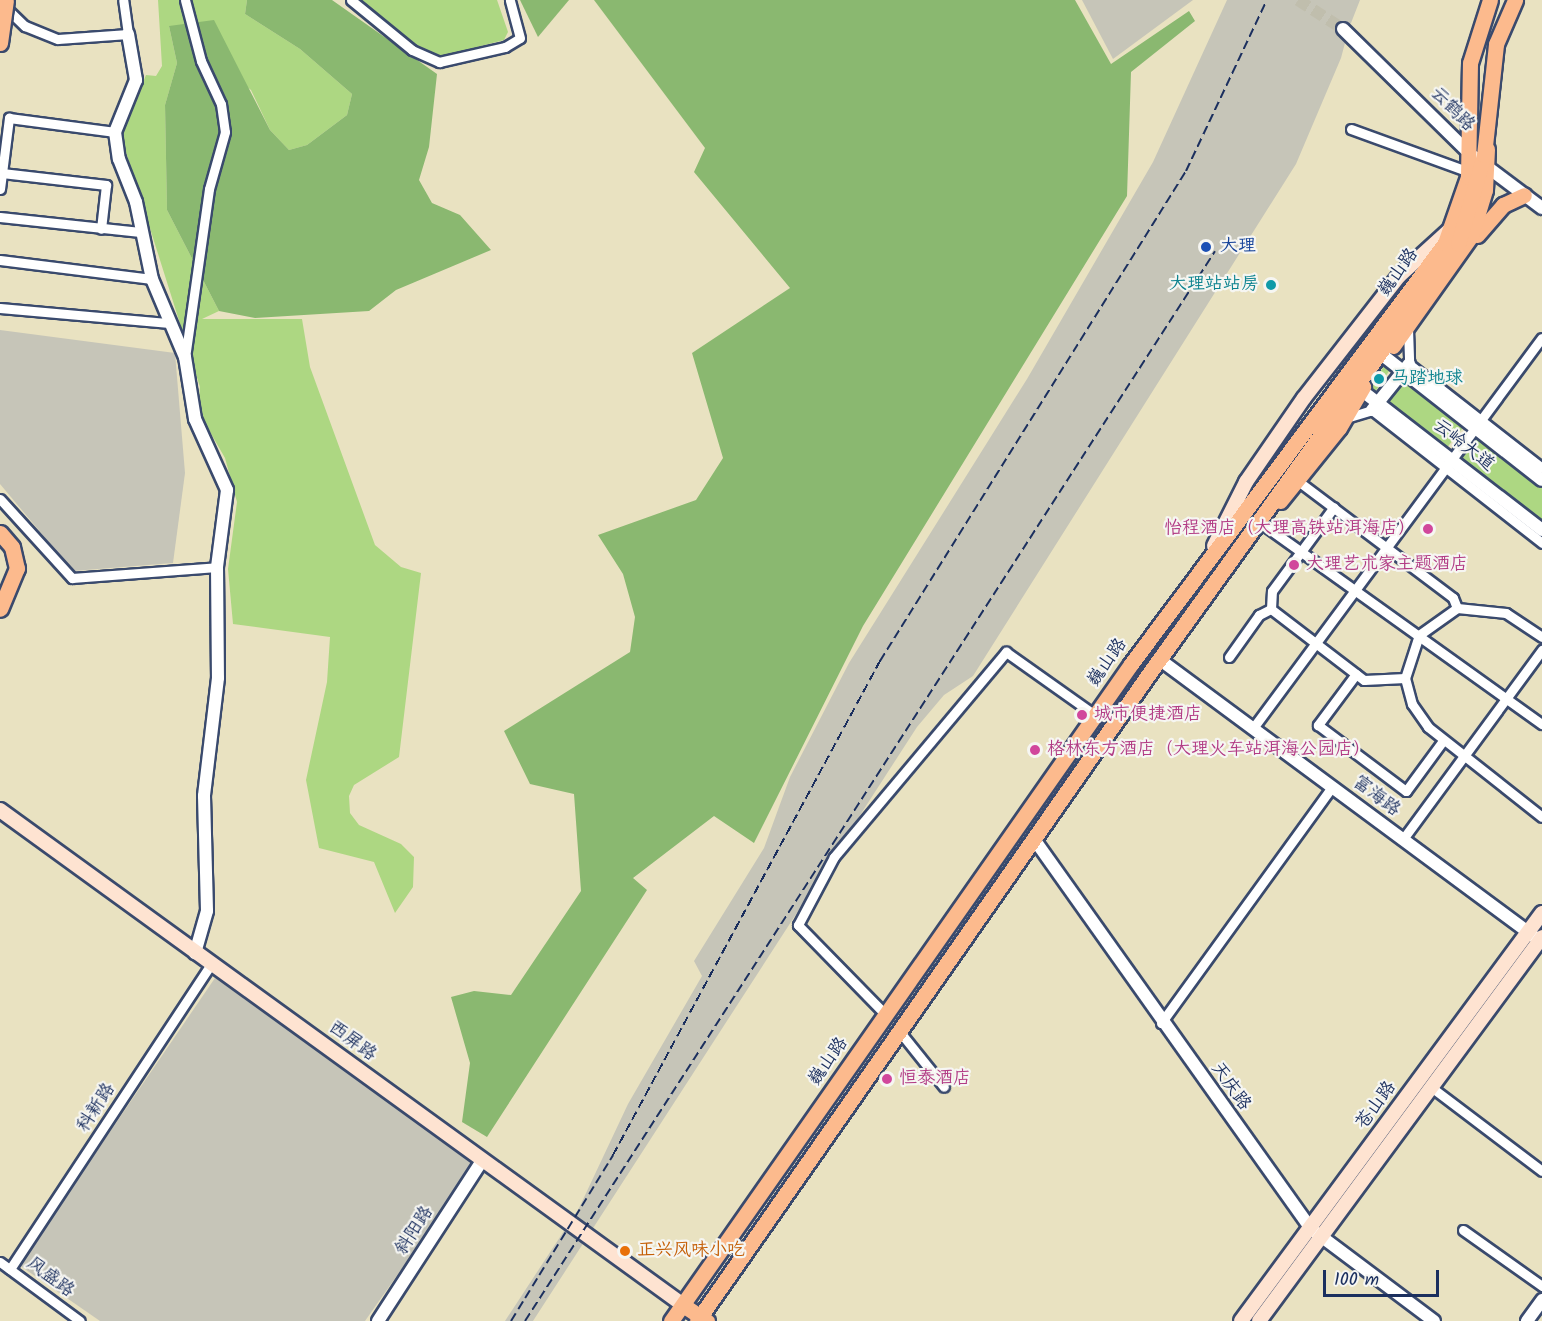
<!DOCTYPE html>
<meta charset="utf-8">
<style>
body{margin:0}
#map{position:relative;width:1542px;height:1321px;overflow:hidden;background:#e9e2c1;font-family:Kalam,"LXGW WenKai TC",sans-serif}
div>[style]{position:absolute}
.industrial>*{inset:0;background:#c6c5b8}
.green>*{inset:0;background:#add782;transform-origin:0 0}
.forest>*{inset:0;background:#8ab870}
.tertiary-tunnel>*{height:12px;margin-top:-6px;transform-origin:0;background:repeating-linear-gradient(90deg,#c0bead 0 12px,transparent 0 18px)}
.roads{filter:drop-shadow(2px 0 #3a4a6d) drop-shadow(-2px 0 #3a4a6d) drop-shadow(0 2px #3a4a6d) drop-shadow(0 -2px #3a4a6d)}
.minor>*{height:9px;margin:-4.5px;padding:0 4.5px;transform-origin:4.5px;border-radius:4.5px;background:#fff}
.tertiary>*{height:12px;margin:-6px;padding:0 6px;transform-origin:6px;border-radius:6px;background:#fff}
.secondary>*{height:14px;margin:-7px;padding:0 7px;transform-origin:7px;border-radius:7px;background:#fee3d1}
.primary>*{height:15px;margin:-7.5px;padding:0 7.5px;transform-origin:7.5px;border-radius:7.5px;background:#fcba8d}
.trunk>*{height:15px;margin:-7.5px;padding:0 7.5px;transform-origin:7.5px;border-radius:7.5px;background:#fcba8d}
.rail>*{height:2px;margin-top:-1px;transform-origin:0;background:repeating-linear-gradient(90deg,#1b2f5e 0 9px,transparent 0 13.5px)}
.bridges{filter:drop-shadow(2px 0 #3a4a6d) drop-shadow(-2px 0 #3a4a6d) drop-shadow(0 2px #3a4a6d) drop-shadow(0 -2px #3a4a6d)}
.primary-bridge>*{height:15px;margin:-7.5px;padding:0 7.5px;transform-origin:7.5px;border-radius:7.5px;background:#fcba8d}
.dots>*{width:16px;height:16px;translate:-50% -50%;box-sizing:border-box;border:3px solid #f6f6f2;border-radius:50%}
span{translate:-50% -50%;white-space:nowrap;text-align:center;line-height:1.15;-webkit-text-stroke:4.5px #f6f6f2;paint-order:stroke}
.street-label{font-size:18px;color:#1b2f5e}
.transit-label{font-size:18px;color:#164399}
.left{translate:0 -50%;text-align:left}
.culture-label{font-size:18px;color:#0d838f}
.right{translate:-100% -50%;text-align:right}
.hotel-label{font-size:18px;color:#b23c85}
.food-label{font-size:18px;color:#c56008}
.scale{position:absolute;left:1323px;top:1270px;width:116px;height:27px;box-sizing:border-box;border:3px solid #1b2f5e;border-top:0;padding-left:8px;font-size:18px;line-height:21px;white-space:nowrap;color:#1b2f5e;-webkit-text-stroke:4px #f6f6f2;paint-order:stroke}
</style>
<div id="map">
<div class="industrial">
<div style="clip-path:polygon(1082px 0,1193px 0,1113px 59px)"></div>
<div style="clip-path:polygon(1227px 0,1360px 0,1351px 23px,1337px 32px,1345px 43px,1341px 58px,1296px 164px,973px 676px,944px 695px,917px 727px,533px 1321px,505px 1321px,579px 1208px,628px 1104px,702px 976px,694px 961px,764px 848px,790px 777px,849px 663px,1027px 379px,1153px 162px)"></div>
<div style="clip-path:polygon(0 330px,175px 353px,185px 473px,173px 563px,73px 571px,0 484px)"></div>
<div style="clip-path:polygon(215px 978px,475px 1164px,365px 1321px,100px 1321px,19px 1265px)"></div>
</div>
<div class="green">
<div style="clip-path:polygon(158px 0,247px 0,245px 14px,300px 49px,352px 94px,347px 115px,307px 145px,289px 150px,270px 130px,251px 90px,169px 26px,177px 63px,165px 105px,167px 210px,219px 311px,202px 319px,302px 319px,310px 367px,375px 545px,401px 567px,421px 573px,399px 757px,354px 785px,349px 796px,350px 813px,359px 825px,401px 844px,414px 857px,413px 887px,395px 913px,374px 862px,319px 848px,306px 780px,327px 682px,330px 637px,233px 624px,228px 569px,237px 502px,225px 458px,198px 411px,200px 387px,125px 149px,123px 131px,146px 75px,156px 76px,162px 66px)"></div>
<div style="clip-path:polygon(355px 0,497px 0,508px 32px,504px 40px,439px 57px,416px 48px)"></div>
<div style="left:1384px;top:366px;width:7px;height:28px;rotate:34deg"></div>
<div style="left:1403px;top:378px;width:78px;height:33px;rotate:39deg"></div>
<div style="clip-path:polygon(1476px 435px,1542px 488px,1542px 529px,1455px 460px)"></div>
</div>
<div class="forest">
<div style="clip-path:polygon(247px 0,332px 0,437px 74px,429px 147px,419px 180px,432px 203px,460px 215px,491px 250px,396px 290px,369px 311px,255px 318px,219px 311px,167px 210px,165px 105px,177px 63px,169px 26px,214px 20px,270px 130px,289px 150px,307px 145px,347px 115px,352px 94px,300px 49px,245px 14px)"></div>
<div style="clip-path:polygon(520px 0,569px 0,538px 37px)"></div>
<div style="clip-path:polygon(594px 0,1075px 0,1111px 64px,1189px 11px,1195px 21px,1131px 72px,1127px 196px,863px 626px,754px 843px,714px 816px,633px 878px,647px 890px,487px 1137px,462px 1122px,470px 1063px,451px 997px,474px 991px,511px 995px,581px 891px,574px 794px,530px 784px,504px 731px,630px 652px,635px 617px,623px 574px,598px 535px,696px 500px,723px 458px,692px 353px,790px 288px,694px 172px,705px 148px)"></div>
</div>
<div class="tertiary-tunnel">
<div style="left:1298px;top:0;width:54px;rotate:32.8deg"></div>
</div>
<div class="roads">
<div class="minor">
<div style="left:185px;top:0;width:63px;rotate:75.3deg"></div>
<div style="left:201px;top:61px;width:47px;rotate:65.1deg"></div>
<div style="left:221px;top:104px;width:28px;rotate:82deg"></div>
<div style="left:225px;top:132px;width:59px;rotate:105.7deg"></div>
<div style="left:209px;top:189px;width:170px;rotate:98.1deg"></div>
<div style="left:351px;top:0;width:79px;rotate:39.3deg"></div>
<div style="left:412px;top:50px;width:30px;rotate:24deg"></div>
<div style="left:439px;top:62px;width:68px;rotate:-12.8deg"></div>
<div style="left:505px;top:47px;width:17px;rotate:-31deg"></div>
<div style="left:520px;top:38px;width:39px;rotate:-105deg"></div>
<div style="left:4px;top:6px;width:29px;rotate:44deg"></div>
<div style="left:25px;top:26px;width:35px;rotate:22deg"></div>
<div style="left:58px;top:39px;width:70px;rotate:-4.1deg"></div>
<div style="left:128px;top:34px;width:34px;rotate:-98deg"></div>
<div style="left:1351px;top:129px;width:126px;rotate:20deg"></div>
<div style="left:2px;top:173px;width:105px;rotate:6.6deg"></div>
<div style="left:106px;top:185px;width:44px;rotate:96.5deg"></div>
<div style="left:0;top:189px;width:72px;rotate:-82.8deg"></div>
<div style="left:9px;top:118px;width:107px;rotate:7.5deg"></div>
<div style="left:0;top:217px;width:141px;rotate:6.1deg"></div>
<div style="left:0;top:260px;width:153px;rotate:7.1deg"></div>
<div style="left:0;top:308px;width:170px;rotate:5.1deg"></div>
<div style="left:1408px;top:329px;width:35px;rotate:88deg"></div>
<div style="left:1409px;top:364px;width:169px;rotate:38deg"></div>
<div style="left:1346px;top:418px;width:27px;rotate:-17deg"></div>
<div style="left:1372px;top:410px;width:216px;rotate:38deg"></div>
<div style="left:1298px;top:481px;width:194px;rotate:37deg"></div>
<div style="left:1453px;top:598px;width:11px;rotate:68deg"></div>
<div style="left:0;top:499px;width:107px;rotate:47.7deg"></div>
<div style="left:72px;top:578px;width:145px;rotate:-4.3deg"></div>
<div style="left:1258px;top:521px;width:349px;rotate:35.6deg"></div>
<div style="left:1271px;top:609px;width:117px;rotate:37.4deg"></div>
<div style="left:1364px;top:680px;width:41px;rotate:-2.8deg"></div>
<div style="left:1271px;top:609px;width:18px;rotate:-87deg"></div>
<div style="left:1272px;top:591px;width:104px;rotate:-53.6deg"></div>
<div style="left:1542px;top:637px;width:43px;rotate:-146.3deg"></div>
<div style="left:1506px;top:613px;width:49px;rotate:-174.2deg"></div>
<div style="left:1457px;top:608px;width:47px;rotate:144.6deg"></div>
<div style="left:1419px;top:635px;width:45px;rotate:108deg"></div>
<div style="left:1405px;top:678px;width:27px;rotate:75deg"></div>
<div style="left:1412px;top:704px;width:28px;rotate:55deg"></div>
<div style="left:1428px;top:727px;width:145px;rotate:38.3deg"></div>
<div style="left:1229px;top:657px;width:52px;rotate:-54.5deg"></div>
<div style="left:1259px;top:615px;width:13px;rotate:-27deg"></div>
<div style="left:1356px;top:674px;width:64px;rotate:126.7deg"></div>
<div style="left:1318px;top:725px;width:110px;rotate:36.9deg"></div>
<div style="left:1406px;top:791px;width:61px;rotate:-53.7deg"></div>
<div style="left:1253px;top:728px;width:485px;rotate:-53.5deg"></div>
<div style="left:1403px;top:839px;width:235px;rotate:-53.7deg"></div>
<div style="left:886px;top:1015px;width:126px;rotate:-134.4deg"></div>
<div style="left:798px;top:925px;width:77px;rotate:-62.1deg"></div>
<div style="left:834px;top:857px;width:268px;rotate:-50deg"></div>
<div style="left:1006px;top:652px;width:109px;rotate:35.3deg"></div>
<div style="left:1161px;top:1023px;width:291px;rotate:-54.1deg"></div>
<div style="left:900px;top:1032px;width:70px;rotate:51.3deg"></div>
<div style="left:1431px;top:1087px;width:139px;rotate:37.1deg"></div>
<div style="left:1463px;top:1230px;width:97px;rotate:35.3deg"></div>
<div style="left:0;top:1262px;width:99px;rotate:36.4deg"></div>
<div style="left:10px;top:1269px;width:365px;rotate:-56.6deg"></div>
</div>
<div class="tertiary">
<div style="left:1343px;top:29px;width:178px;rotate:44.5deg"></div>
<div style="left:1470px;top:154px;width:90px;rotate:36.9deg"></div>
<div style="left:128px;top:34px;width:47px;rotate:80.1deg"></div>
<div style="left:136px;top:80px;width:56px;rotate:112deg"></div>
<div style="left:115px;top:132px;width:27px;rotate:82deg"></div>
<div style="left:119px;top:159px;width:46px;rotate:68.4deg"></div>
<div style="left:136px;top:202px;width:79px;rotate:78.3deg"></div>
<div style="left:152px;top:279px;width:85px;rotate:67.1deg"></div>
<div style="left:185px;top:357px;width:63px;rotate:80.8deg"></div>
<div style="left:195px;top:419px;width:78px;rotate:65.7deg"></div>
<div style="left:227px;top:490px;width:78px;rotate:97.4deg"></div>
<div style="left:217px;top:567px;width:111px;rotate:89.5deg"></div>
<div style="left:218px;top:678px;width:119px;rotate:96.8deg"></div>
<div style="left:204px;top:796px;width:115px;rotate:88.5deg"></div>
<div style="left:207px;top:911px;width:44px;rotate:105.9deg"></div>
<div style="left:1385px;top:357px;width:199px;rotate:38.1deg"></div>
<div style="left:1361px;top:390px;width:229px;rotate:37.7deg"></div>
<div style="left:1372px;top:410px;width:59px;rotate:-51.2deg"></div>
<div style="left:1159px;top:659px;width:466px;rotate:36.5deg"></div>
<div style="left:1034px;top:839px;width:477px;rotate:54.6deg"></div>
<div style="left:1310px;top:1228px;width:155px;rotate:36.9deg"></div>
<div style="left:378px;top:1321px;width:191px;rotate:-57deg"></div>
<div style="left:1527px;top:1321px;width:26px;rotate:-54deg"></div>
</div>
<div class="secondary">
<div style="left:1214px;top:546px;width:72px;rotate:-63.4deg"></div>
<div style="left:1246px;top:482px;width:102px;rotate:-55.4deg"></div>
<div style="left:1304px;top:398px;width:155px;rotate:-52.1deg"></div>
<div style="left:1399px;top:276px;width:74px;rotate:-42.3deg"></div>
<div style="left:0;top:810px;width:844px;rotate:35.93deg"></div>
<div style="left:1241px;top:1321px;width:507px;rotate:-53.58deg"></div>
<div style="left:1259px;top:1321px;width:477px;rotate:-53.6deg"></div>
</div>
<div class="primary">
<div style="left:1477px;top:235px;width:40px;rotate:-49deg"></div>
<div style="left:1503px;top:205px;width:23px;rotate:-25deg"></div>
<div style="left:1393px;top:346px;width:135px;rotate:-54.7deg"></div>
<div style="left:1471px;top:236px;width:48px;rotate:-73.1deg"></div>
<div style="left:1485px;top:190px;width:41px;rotate:-87.2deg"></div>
<div style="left:1280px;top:501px;width:94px;rotate:-51.1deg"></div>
<div style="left:1339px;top:428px;width:48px;rotate:-59.7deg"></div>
<div style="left:0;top:533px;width:18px;rotate:49deg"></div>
<div style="left:12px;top:547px;width:22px;rotate:77deg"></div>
<div style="left:17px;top:568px;width:44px;rotate:112.5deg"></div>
<div style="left:683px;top:1305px;width:29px;rotate:34deg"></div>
</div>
<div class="trunk">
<div style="left:671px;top:1321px;width:802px;rotate:-55deg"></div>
<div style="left:1131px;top:664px;width:525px;rotate:-53.28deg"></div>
<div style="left:1445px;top:243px;width:70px;rotate:-70.8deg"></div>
<div style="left:1468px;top:177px;width:114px;rotate:-89deg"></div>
<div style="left:1470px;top:63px;width:66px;rotate:-72.4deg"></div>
<div style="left:697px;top:1321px;width:788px;rotate:-55.08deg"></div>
<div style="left:1148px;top:675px;width:531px;rotate:-54.27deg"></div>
<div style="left:1458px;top:244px;width:93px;rotate:-73.7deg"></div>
<div style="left:1484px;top:155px;width:112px;rotate:-83.8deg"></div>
<div style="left:1496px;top:44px;width:48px;rotate:-66.6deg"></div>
</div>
</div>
<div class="rail">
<div style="left:511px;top:1321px;width:195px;rotate:-58.4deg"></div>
<div style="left:613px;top:1155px;width:562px;rotate:-61.61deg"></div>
<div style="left:880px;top:661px;width:578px;rotate:-58.02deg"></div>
<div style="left:1186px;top:171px;width:189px;rotate:-64.7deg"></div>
<div style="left:525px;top:1321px;width:1273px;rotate:-57.18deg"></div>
</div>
<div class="bridges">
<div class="primary-bridge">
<div style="left:0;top:43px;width:43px;rotate:-82.1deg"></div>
</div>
</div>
<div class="dots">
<div style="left:1206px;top:247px;background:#1a4fb4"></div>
<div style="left:1271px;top:285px;background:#0f9aa8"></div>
<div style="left:1379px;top:379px;background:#0f9aa8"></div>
<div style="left:1428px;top:529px;background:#d1479c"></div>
<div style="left:1294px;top:565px;background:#d1479c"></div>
<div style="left:1082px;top:715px;background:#d1479c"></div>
<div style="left:1035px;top:750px;background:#d1479c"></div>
<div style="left:887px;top:1079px;background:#d1479c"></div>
<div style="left:625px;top:1251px;background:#e8710a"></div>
</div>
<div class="street-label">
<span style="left:1452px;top:110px;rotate:45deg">云鹤路</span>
<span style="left:1399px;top:273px;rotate:-54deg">巍山路</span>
<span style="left:1463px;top:446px;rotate:38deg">云岭大道</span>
<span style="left:1108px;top:663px;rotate:-55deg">巍山路</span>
<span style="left:1376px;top:797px;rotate:37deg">富海路</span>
<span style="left:352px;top:1042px;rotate:36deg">西屏路</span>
<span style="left:829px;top:1062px;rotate:-55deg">巍山路</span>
<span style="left:1230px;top:1087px;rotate:54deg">天庆路</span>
<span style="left:1377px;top:1106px;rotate:-54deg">苍山路</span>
<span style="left:97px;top:1108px;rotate:-57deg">科新路</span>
<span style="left:415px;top:1231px;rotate:-57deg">斜阳路</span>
<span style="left:50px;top:1278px;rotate:37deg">风盛路</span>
</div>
<div class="transit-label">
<span class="left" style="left:1220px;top:247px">大理</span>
</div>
<div class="culture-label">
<span class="right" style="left:1259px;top:285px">大理站站房</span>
<span class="left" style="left:1391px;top:379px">马踏地球</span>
</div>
<div class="hotel-label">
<span class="right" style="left:1416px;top:529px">怡程酒店（大理高铁站洱海店）</span>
<span class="left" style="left:1306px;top:565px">大理艺术家主题酒店</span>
<span class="left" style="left:1094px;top:715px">城市便捷酒店</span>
<span class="left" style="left:1047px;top:750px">格林东方酒店（大理火车站洱海公园店）</span>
<span class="left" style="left:899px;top:1079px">恒泰酒店</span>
</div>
<div class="food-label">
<span class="left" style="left:637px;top:1251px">正兴风味小吃</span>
</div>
<div class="scale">100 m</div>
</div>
